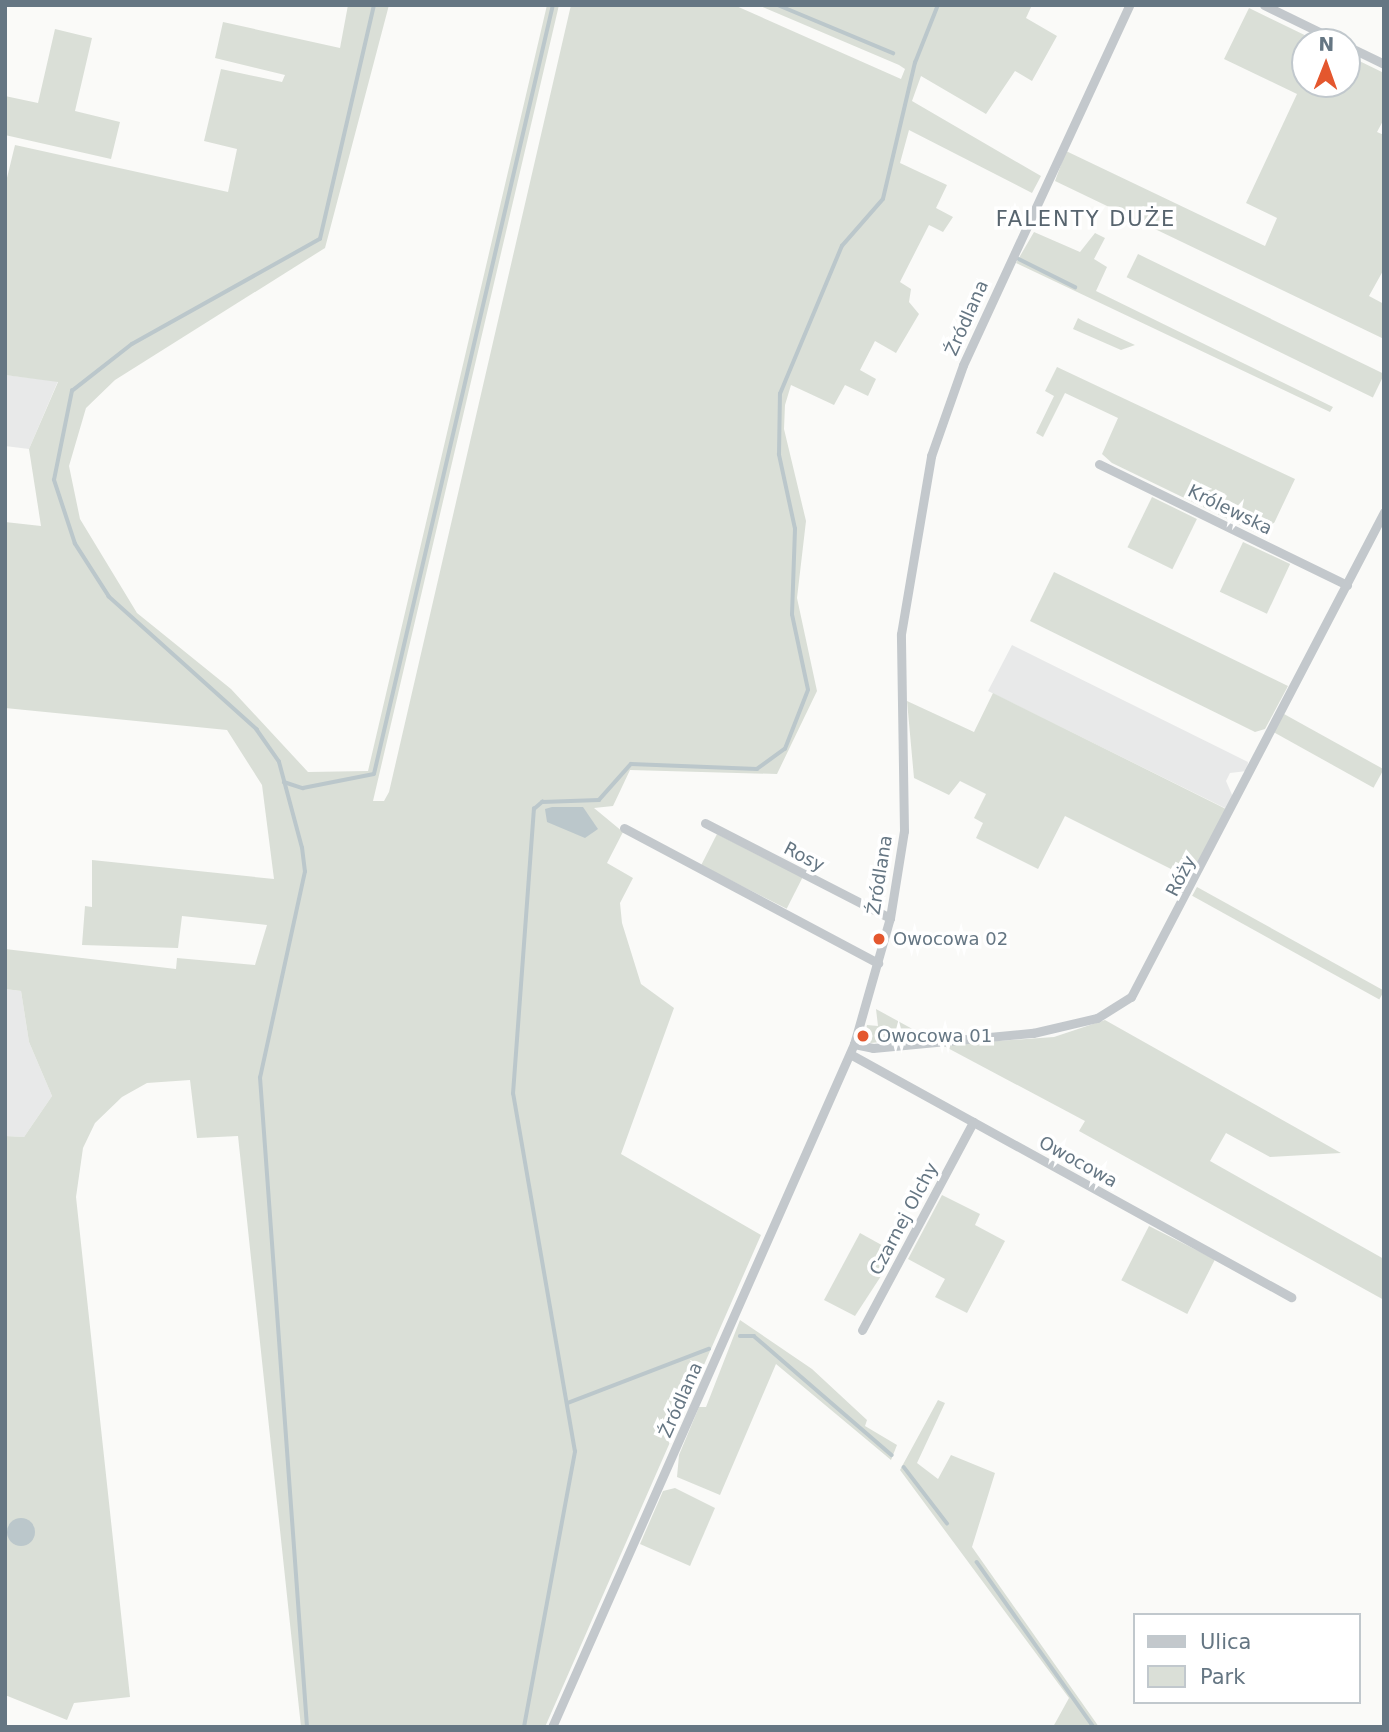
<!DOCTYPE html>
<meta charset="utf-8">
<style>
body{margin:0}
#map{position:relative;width:1389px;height:1732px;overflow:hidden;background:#fafaf8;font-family:"DejaVu Sans",sans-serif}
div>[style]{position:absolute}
.built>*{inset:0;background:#e8e9e9}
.green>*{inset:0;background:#dadfd7;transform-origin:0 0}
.water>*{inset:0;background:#bbc7cb}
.round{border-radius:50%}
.stream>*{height:3.5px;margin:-1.75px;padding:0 1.75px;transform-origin:1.75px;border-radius:1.75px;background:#bbc7cb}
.street>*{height:9px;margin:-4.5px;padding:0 4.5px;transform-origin:4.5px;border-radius:4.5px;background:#c3c8cc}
.dots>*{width:19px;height:19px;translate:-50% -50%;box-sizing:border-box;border:4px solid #fff;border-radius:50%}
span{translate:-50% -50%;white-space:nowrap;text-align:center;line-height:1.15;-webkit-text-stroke:7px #fff;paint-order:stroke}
.street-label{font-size:18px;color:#657683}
.poi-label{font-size:18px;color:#657683}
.left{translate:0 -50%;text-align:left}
.quarter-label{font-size:21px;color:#57646e;letter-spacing:2px}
.frame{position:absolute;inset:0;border:7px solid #657683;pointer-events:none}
.legend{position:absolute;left:1133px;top:1613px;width:228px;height:91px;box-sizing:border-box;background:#fff;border:2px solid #c1c8cd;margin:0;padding:9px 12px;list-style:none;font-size:21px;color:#657683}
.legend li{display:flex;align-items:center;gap:14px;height:35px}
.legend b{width:35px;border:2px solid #c1c8cd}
.north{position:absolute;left:1291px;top:28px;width:70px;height:70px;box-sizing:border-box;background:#fff;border:2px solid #c1c8cd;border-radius:50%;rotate:1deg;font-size:19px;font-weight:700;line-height:28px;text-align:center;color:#657683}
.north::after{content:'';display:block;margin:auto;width:24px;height:32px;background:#e4572e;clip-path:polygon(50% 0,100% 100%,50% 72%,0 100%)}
</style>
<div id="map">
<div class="built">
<div style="clip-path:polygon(5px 375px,58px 381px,29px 449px,5px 446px)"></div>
<div style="clip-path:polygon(1012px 645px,1248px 762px,1247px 771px,1230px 773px,1226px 781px,1233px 797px,1227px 809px,988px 691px)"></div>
<div style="clip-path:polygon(5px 989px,21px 991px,29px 1042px,52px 1096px,24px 1137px,5px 1136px)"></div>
</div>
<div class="green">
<div style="clip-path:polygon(348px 5px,389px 5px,325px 248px,115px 380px,86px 408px,69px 466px,80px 519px,137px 613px,231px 689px,308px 772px,368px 771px,547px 5px,559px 5px,373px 801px,384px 801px,389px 792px,571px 5px,734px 5px,901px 79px,905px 69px,899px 65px,758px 5px,1032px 5px,1026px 18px,1057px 36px,1032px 81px,1015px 71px,986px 114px,921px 76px,912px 101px,1041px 176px,1032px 193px,909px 130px,900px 163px,947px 185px,936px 208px,953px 217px,943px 232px,929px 225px,900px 282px,911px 289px,909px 302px,919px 314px,896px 353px,875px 341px,860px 370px,876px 379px,868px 396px,845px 385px,834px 405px,791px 385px,785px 405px,784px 429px,806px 521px,797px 598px,817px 691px,777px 774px,630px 770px,613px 806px,594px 808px,623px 832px,607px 863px,633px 878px,620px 903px,622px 923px,641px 984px,674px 1008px,621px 1154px,761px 1235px,545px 1727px,301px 1727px,238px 1136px,197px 1138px,190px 1080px,147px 1083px,122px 1097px,95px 1123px,83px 1148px,76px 1197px,130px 1697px,74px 1703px,67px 1720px,5px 1695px,5px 1136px,24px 1137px,52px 1096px,29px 1042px,21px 991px,5px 989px,5px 949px,176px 969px,177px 958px,255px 965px,267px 925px,182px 916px,178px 948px,82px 945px,85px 906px,92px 907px,92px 860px,274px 879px,262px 785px,227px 730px,5px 708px,5px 522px,41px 526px,29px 449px,58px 382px,5px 375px,5px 186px,15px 145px,228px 192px,237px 149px,204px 141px,221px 69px,282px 82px,285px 75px,215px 58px,223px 22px,340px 48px)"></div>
<div style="clip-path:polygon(1249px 8px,1319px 42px,1305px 42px,1305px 84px,1347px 84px,1347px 55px,1384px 73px,1384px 119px,1377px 132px,1384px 135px,1384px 269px,1369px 296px,1384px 304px,1384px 339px,1055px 181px,1066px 151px,1265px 246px,1277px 218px,1246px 203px,1297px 94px,1224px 59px)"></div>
<div style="clip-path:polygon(55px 29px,92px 38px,75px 111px,120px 122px,111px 159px,5px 135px,5px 96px,38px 103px)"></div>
<div style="clip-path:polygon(1034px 232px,1080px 252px,1095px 233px,1105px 238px,1094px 259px,1107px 267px,1096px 291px,1333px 407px,1330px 412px,1016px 263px)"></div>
<div style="left:1138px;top:254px;width:274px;height:26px;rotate:26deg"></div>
<div style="clip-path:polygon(1078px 318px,1083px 321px,1135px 345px,1121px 350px,1073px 329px)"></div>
<div style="clip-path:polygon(1057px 367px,1295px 479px,1267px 538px,1112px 463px,1102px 454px,1118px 418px,1065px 393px,1043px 437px,1036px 433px,1054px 396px,1045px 391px)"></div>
<div style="left:1152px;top:497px;width:50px;height:56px;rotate:26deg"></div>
<div style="left:1243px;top:542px;width:52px;height:55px;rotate:25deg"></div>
<div style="clip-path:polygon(1054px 572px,1288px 686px,1265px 729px,1255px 732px,1030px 621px)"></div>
<div style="clip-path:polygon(993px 693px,1230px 811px,1193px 880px,1065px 816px,1038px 869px,976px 838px,983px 823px,974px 818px,986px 794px,960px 781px,949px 795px,914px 778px,907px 701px,974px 732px)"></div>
<div style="left:1284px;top:714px;width:114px;height:21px;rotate:29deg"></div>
<div style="left:717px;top:834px;width:96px;height:35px;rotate:27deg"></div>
<div style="left:1197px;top:887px;width:214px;height:10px;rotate:29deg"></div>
<div style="clip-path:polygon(876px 1009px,927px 1037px,871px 1043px,864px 1039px,867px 1025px,878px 1026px)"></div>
<div style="clip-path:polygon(1105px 1020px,1341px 1153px,1270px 1157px,1226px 1133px,1210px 1161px,1384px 1259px,1384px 1300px,1079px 1131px,1085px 1121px,942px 1045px,1054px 1037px)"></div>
<div style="clip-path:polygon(942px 1195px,980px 1214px,975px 1225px,1005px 1241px,967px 1313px,935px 1297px,945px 1279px,908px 1259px)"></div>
<div style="left:1149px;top:1226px;width:74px;height:61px;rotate:27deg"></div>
<div style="clip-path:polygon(860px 1233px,896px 1253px,855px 1316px,824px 1300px)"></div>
<div style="clip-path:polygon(740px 1320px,812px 1369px,867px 1420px,865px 1426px,897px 1445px,891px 1460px,776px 1364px,720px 1495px,677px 1477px,679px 1455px,699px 1407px,706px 1407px)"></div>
<div style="clip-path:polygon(938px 1400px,945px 1403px,917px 1463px,938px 1479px,951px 1455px,995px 1473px,972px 1547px,1099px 1727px,1053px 1727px,1069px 1698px,900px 1470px)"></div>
<div style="clip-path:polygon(675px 1488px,715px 1508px,690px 1566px,640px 1544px,663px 1491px)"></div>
</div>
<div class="water">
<div style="clip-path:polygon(552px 807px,583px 807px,598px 829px,585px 838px,547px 822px,545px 809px)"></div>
<div class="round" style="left:7px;top:1518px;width:28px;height:28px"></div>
</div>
<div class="stream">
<div style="left:778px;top:5px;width:125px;rotate:22.7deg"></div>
<div style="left:1019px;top:259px;width:63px;rotate:26.6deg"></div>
<div style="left:284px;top:782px;width:20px;rotate:18deg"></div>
<div style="left:303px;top:788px;width:72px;rotate:-11.2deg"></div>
<div style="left:374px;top:774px;width:790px;rotate:-76.9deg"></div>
<div style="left:740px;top:1336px;width:14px"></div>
<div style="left:754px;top:1336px;width:182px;rotate:40.8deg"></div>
<div style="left:568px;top:1403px;width:151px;rotate:-21deg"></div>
<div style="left:904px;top:1467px;width:71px;rotate:52.5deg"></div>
<div style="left:977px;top:1562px;width:202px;rotate:54.7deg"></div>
<div style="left:307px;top:1727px;width:651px;rotate:-94.14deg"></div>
<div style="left:260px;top:1078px;width:211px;rotate:-77.7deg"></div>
<div style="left:305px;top:872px;width:24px;rotate:-97deg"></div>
<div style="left:302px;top:848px;width:89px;rotate:-105deg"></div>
<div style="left:279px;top:762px;width:39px;rotate:-125deg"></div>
<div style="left:257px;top:730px;width:199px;rotate:-138.1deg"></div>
<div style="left:109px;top:597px;width:63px;rotate:-122.7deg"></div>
<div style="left:75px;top:544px;width:67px;rotate:-108.2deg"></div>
<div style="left:54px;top:480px;width:91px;rotate:-78.6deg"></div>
<div style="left:72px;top:391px;width:76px;rotate:-38.1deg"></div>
<div style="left:132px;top:344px;width:215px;rotate:-29.2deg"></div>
<div style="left:320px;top:239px;width:240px;rotate:-77deg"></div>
<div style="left:524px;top:1727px;width:280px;rotate:-79.5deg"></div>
<div style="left:575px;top:1452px;width:363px;rotate:-99.8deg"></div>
<div style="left:513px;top:1094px;width:286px;rotate:-85.8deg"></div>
<div style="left:534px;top:809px;width:11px;rotate:-41deg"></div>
<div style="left:542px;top:802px;width:57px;rotate:-2deg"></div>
<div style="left:599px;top:800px;width:48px;rotate:-48.4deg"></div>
<div style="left:631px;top:764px;width:126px;rotate:2.3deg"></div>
<div style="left:757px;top:769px;width:34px;rotate:-36deg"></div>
<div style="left:785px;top:749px;width:63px;rotate:-68.7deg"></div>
<div style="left:808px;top:690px;width:77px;rotate:-102deg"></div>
<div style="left:792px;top:615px;width:86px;rotate:-88deg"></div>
<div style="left:795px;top:529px;width:76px;rotate:-102.2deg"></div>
<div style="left:779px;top:455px;width:61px;rotate:-89.1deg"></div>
<div style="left:780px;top:394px;width:160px;rotate:-67.3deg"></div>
<div style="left:842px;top:246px;width:62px;rotate:-48.9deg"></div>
<div style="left:883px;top:199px;width:140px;rotate:-76.8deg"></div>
<div style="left:915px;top:63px;width:62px;rotate:-68.4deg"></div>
</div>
<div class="street">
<div style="left:1264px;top:5px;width:85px;rotate:26deg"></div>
<div style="left:1347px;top:46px;width:41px;rotate:25.9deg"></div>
<div style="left:1099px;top:464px;width:276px;rotate:26deg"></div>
<div style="left:705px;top:823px;width:208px;rotate:27.2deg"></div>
<div style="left:624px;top:828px;width:288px;rotate:28deg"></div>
<div style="left:854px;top:1044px;width:19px;rotate:12deg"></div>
<div style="left:873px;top:1048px;width:161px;rotate:-5.4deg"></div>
<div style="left:1033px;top:1033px;width:66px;rotate:-13.2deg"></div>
<div style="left:1097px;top:1018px;width:40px;rotate:-32deg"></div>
<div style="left:1131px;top:997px;width:547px;rotate:-62.45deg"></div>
<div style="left:850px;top:1054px;width:504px;rotate:28.86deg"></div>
<div style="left:862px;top:1330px;width:236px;rotate:-61.9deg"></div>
<div style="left:552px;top:1727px;width:747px;rotate:-66.15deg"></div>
<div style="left:854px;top:1044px;width:131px;rotate:-74.1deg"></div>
<div style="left:890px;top:918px;width:88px;rotate:-80.9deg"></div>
<div style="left:904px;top:831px;width:197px;rotate:-90.9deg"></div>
<div style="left:901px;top:634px;width:181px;rotate:-80.4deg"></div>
<div style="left:931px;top:456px;width:96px;rotate:-70.6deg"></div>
<div style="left:963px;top:365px;width:396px;rotate:-65.2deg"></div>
</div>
<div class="dots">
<div style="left:879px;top:939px;background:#e4572e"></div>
<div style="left:863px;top:1036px;background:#e4572e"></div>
</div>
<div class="street-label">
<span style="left:967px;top:318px;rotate:-66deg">Źródlana</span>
<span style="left:1230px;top:510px;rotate:26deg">Królewska</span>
<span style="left:804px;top:857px;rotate:27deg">Rosy</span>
<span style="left:880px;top:875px;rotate:-81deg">Źródlana</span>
<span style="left:1181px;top:876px;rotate:-63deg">Róży</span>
<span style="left:1078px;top:1162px;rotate:29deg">Owocowa</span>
<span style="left:904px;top:1219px;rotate:-62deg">Czarnej Olchy</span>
<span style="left:681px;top:1400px;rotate:-66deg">Źródlana</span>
</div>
<div class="poi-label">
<span class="left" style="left:893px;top:939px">Owocowa 02</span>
<span class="left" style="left:877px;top:1036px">Owocowa 01</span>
</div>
<div class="quarter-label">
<span style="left:1086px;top:219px">FALENTY DUŻE</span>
</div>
<div class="frame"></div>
<ul class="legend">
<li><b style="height:9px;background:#c3c8cc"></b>Ulica</li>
<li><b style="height:19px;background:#dadfd7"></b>Park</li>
</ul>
<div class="north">N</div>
</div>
